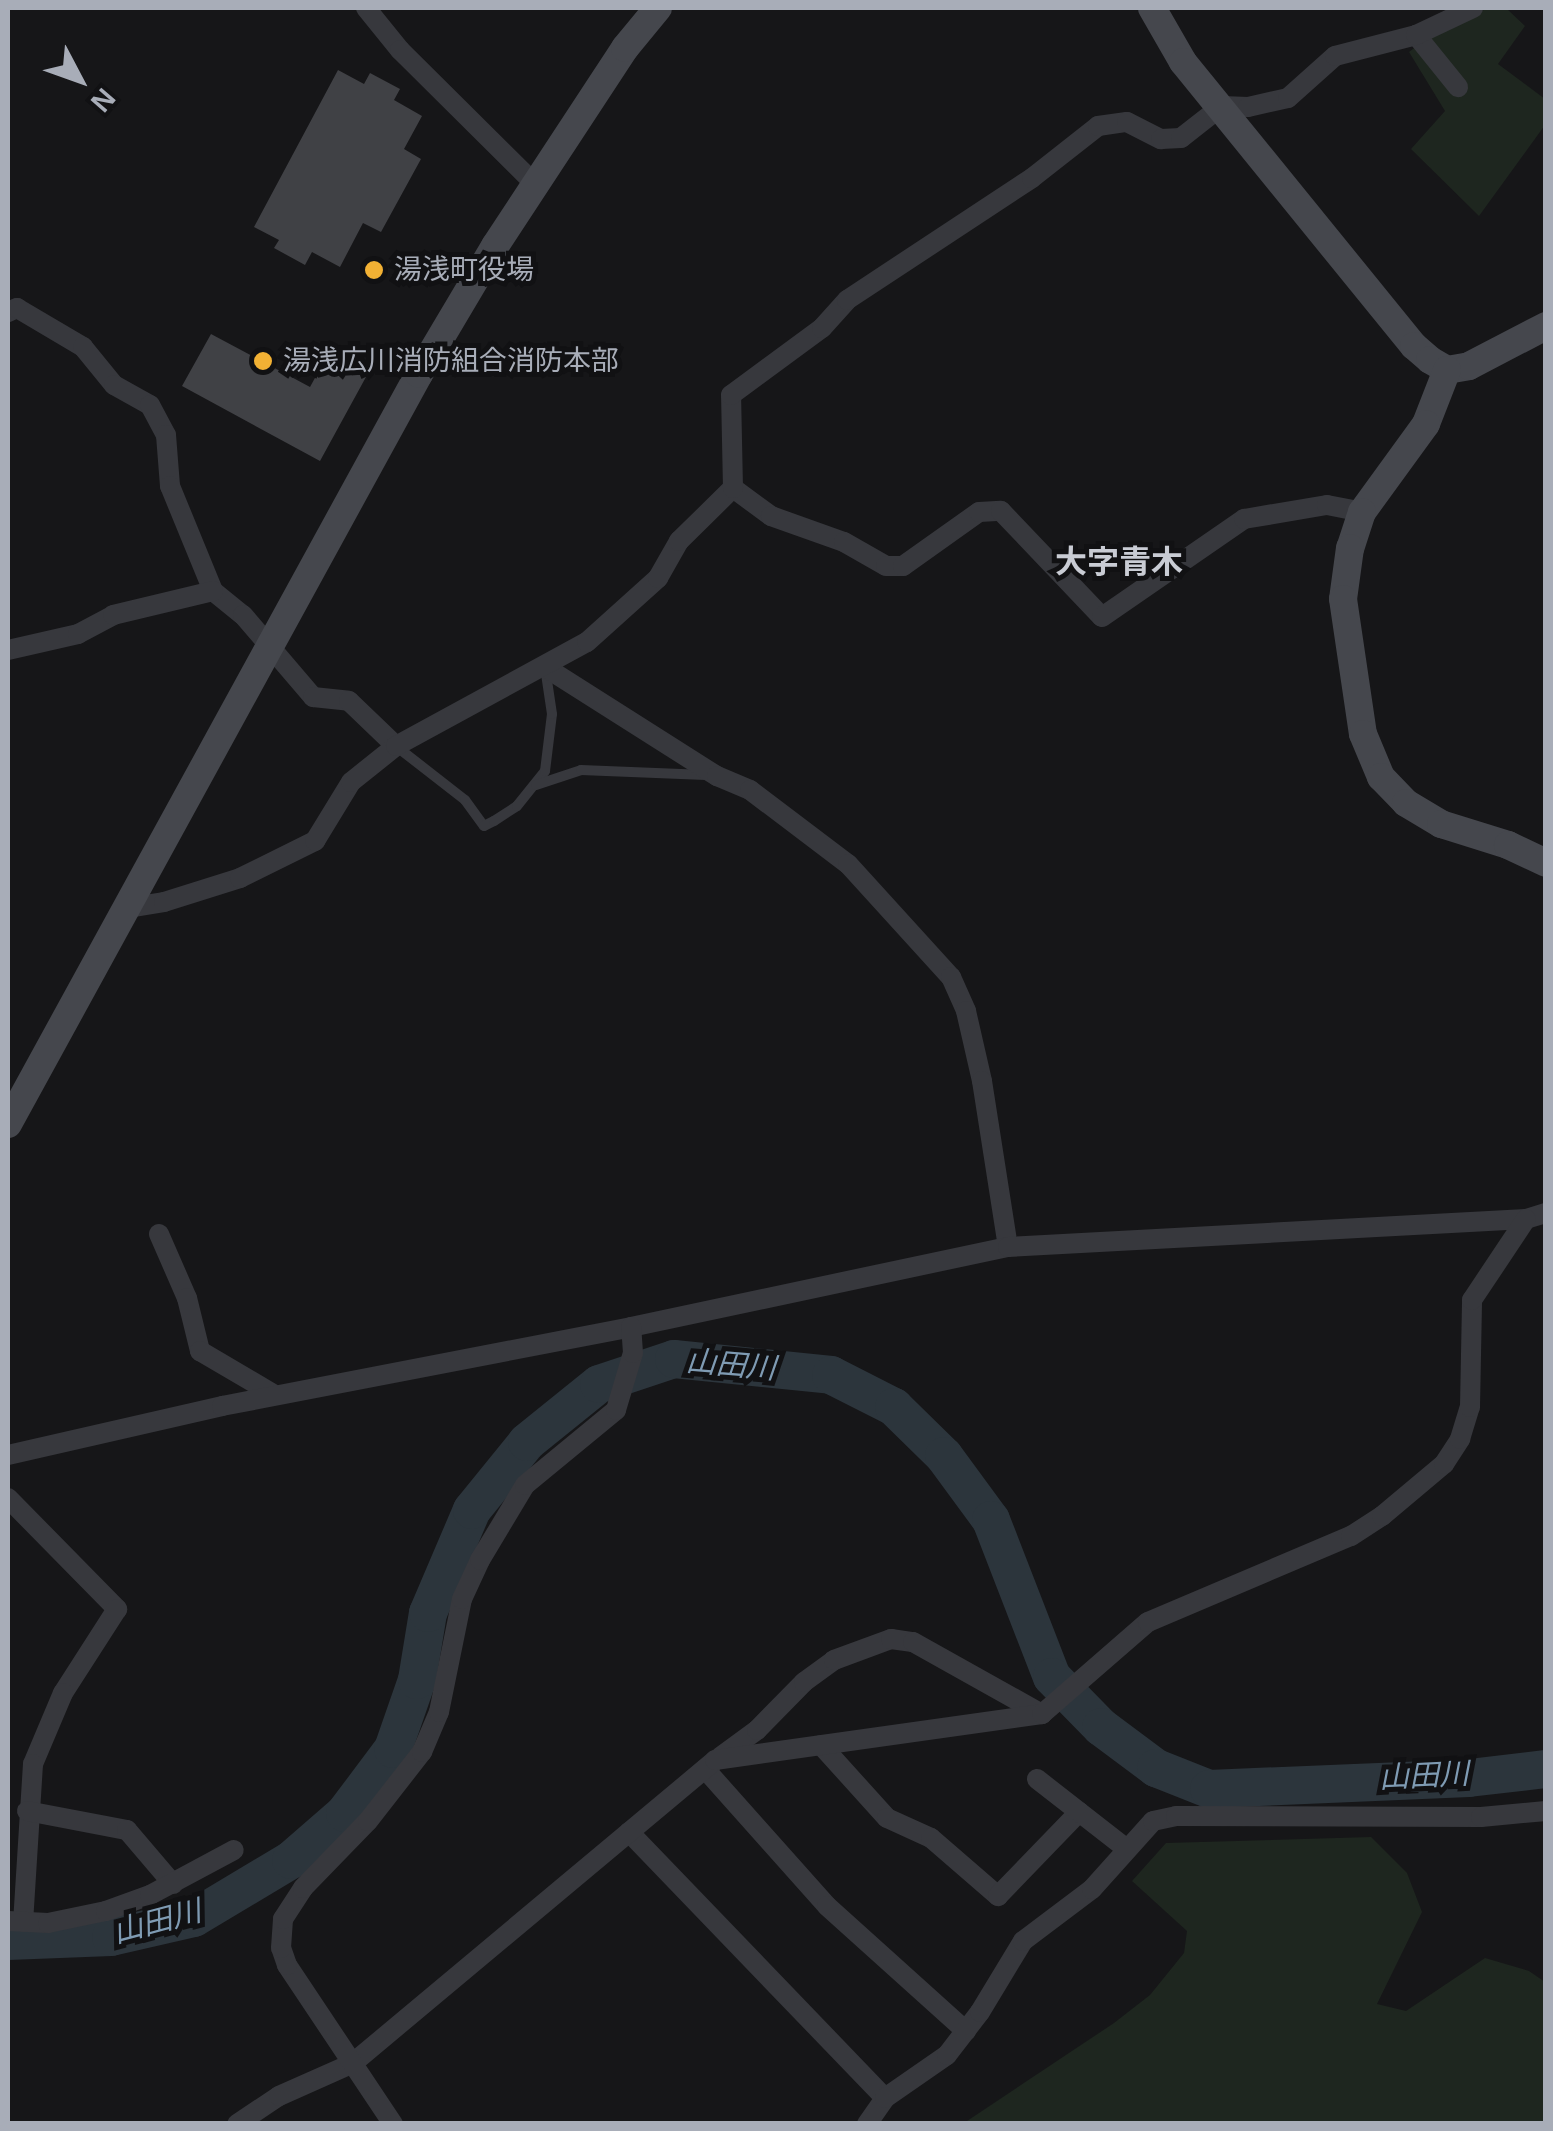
<!DOCTYPE html>
<meta charset="utf-8">
<style>
body{margin:0}
#map{position:relative;width:1553px;height:2131px;overflow:hidden;background:#161618;font-family:Helvetica,"Noto Sans JP",sans-serif}
div>[style]{position:absolute}
.green>*{inset:0;background:#1e261f}
.river>*{height:38px;margin:-19px;padding:0 19px;transform-origin:19px;border-radius:19px;background:#2c353c}
.building>*{inset:0;background:#404145}
.lane>*{height:10px;margin:-5px;padding:0 5px;transform-origin:5px;border-radius:5px;background:#37383d}
.street>*{height:20px;margin:-10px;padding:0 10px;transform-origin:10px;border-radius:10px;background:#37383d}
.secondary>*{height:28px;margin:-14px;padding:0 14px;transform-origin:14px;border-radius:14px;background:#45474d}
.dots>*{width:28px;height:28px;translate:-50% -50%;box-sizing:border-box;border:5px solid #111113;border-radius:50%}
span{translate:-50% -50%;white-space:nowrap;text-align:center;line-height:1.15;-webkit-text-stroke:10px #111113;paint-order:stroke}
.poi-label{font-size:28px;color:#a8adb8}
.left{translate:0 -50%;text-align:left}
.water-label{font-size:30px;color:#7f9bb3;font-style:italic}
.quarter-label{font-size:32px;color:#c9ccd4;font-weight:700}
.frame{position:absolute;inset:0;border:10px solid #a8adb8;pointer-events:none}
.north{position:absolute;left:30px;top:30px;width:100px;height:100px;-webkit-text-stroke:8px #111113;paint-order:stroke;rotate:131deg;font-size:28px;font-weight:700;line-height:40px;text-align:center;color:#a8adb8}
.north::after{content:'';display:block;margin:auto;width:35px;height:45px;background:#a8adb8;clip-path:polygon(50% 0,100% 100%,50% 72%,0 100%)}
</style>
<div id="map">
<div class="green">
<div style="clip-path:polygon(1488px 8px,1506px 8px,1525px 26px,1498px 64px,1545px 99px,1545px 125px,1479px 216px,1411px 149px,1445px 111px,1409px 52px,1435px 32px)"></div>
<div style="clip-path:polygon(1371px 1837px,1407px 1873px,1422px 1912px,1377px 2004px,1406px 2011px,1485px 1958px,1529px 1971px,1545px 1982px,1545px 2123px,964px 2123px,1114px 2023px,1150px 1995px,1184px 1953px,1187px 1931px,1132px 1881px,1166px 1843px)"></div>
</div>
<div class="river">
<div style="left:8px;top:1941px;width:103px;rotate:-2.2deg"></div>
<div style="left:111px;top:1937px;width:85px;rotate:-12.9deg"></div>
<div style="left:194px;top:1918px;width:113px;rotate:-30.9deg"></div>
<div style="left:291px;top:1860px;width:72px;rotate:-41deg"></div>
<div style="left:345px;top:1813px;width:80px;rotate:-53.1deg"></div>
<div style="left:393px;top:1749px;width:73px;rotate:-70.8deg"></div>
<div style="left:417px;top:1680px;width:68px;rotate:-80.7deg"></div>
<div style="left:428px;top:1613px;width:112px;rotate:-66.9deg"></div>
<div style="left:472px;top:1510px;width:87px;rotate:-51deg"></div>
<div style="left:527px;top:1442px;width:92px;rotate:-38.9deg"></div>
<div style="left:599px;top:1384px;width:79px;rotate:-18.4deg"></div>
<div style="left:674px;top:1359px;width:158px;rotate:5.8deg"></div>
<div style="left:831px;top:1375px;width:71px;rotate:26.9deg"></div>
<div style="left:894px;top:1407px;width:70px;rotate:44.4deg"></div>
<div style="left:944px;top:1456px;width:79px;rotate:53.7deg"></div>
<div style="left:991px;top:1520px;width:168px;rotate:68.8deg"></div>
<div style="left:1052px;top:1677px;width:70px;rotate:45.6deg"></div>
<div style="left:1101px;top:1727px;width:69px;rotate:36.7deg"></div>
<div style="left:1156px;top:1768px;width:57px;rotate:21.6deg"></div>
<div style="left:1209px;top:1789px;width:260px;rotate:-2.4deg"></div>
<div style="left:1469px;top:1778px;width:78px;rotate:-6.7deg"></div>
</div>
<div class="building">
<div style="clip-path:polygon(338px 70px,364px 84px,370px 73px,400px 89px,394px 100px,422px 116px,404px 149px,421px 159px,381px 232px,363px 223px,340px 267px,312px 252px,305px 265px,274px 248px,279px 240px,254px 227px)"></div>
<div style="clip-path:polygon(211px 334px,310px 387px,333px 345px,372px 366px,320px 461px,182px 386px)"></div>
</div>
<div class="lane">
<div style="left:397px;top:747px;width:86px;rotate:37.9deg"></div>
<div style="left:465px;top:800px;width:32px;rotate:54deg"></div>
<div style="left:484px;top:826px;width:11px;rotate:-27deg"></div>
<div style="left:494px;top:821px;width:27px;rotate:-33deg"></div>
<div style="left:517px;top:806px;width:45px;rotate:-51.3deg"></div>
<div style="left:545px;top:771px;width:57px;rotate:-83deg"></div>
<div style="left:552px;top:714px;width:48px;rotate:-98.5deg"></div>
<div style="left:536px;top:785px;width:47px;rotate:-18.4deg"></div>
<div style="left:581px;top:770px;width:125px;rotate:2.3deg"></div>
</div>
<div class="street">
<div style="left:366px;top:8px;width:54px;rotate:51deg"></div>
<div style="left:400px;top:50px;width:190px;rotate:44.8deg"></div>
<div style="left:1416px;top:35px;width:67px;rotate:51.1deg"></div>
<div style="left:8px;top:312px;width:10px;rotate:-24deg"></div>
<div style="left:17px;top:308px;width:77px;rotate:30.6deg"></div>
<div style="left:83px;top:347px;width:49px;rotate:50.8deg"></div>
<div style="left:114px;top:385px;width:41px;rotate:29.1deg"></div>
<div style="left:150px;top:405px;width:34px;rotate:62deg"></div>
<div style="left:166px;top:435px;width:51px;rotate:85.5deg"></div>
<div style="left:170px;top:486px;width:113px;rotate:67.7deg"></div>
<div style="left:213px;top:591px;width:38px;rotate:39deg"></div>
<div style="left:243px;top:615px;width:108px;rotate:49.5deg"></div>
<div style="left:313px;top:697px;width:36px;rotate:6deg"></div>
<div style="left:349px;top:701px;width:65px;rotate:43.8deg"></div>
<div style="left:733px;top:488px;width:47px;rotate:36.4deg"></div>
<div style="left:771px;top:516px;width:77px;rotate:19.6deg"></div>
<div style="left:844px;top:542px;width:48px;rotate:29.7deg"></div>
<div style="left:886px;top:566px;width:17px"></div>
<div style="left:903px;top:566px;width:93px;rotate:-35.4deg"></div>
<div style="left:979px;top:512px;width:22px;rotate:-3deg"></div>
<div style="left:1001px;top:511px;width:146px;rotate:46.4deg"></div>
<div style="left:1102px;top:617px;width:173px;rotate:-34.6deg"></div>
<div style="left:1244px;top:519px;width:84px;rotate:-9.6deg"></div>
<div style="left:1327px;top:505px;width:36px;rotate:11deg"></div>
<div style="left:8px;top:650px;width:72px;rotate:-12.9deg"></div>
<div style="left:78px;top:634px;width:40px;rotate:-28deg"></div>
<div style="left:113px;top:615px;width:103px;rotate:-13.5deg"></div>
<div style="left:545px;top:667px;width:204px;rotate:32.4deg"></div>
<div style="left:717px;top:776px;width:36px;rotate:23deg"></div>
<div style="left:750px;top:790px;width:123px;rotate:37.1deg"></div>
<div style="left:848px;top:864px;width:153px;rotate:47.7deg"></div>
<div style="left:951px;top:977px;width:37px;rotate:66deg"></div>
<div style="left:966px;top:1011px;width:72px;rotate:77.1deg"></div>
<div style="left:982px;top:1081px;width:168px;rotate:81.1deg"></div>
<div style="left:127px;top:908px;width:37px;rotate:-9deg"></div>
<div style="left:164px;top:902px;width:80px;rotate:-17.5deg"></div>
<div style="left:240px;top:878px;width:84px;rotate:-26.3deg"></div>
<div style="left:315px;top:841px;width:69px;rotate:-58.6deg"></div>
<div style="left:351px;top:782px;width:58px;rotate:-38.7deg"></div>
<div style="left:396px;top:746px;width:217px;rotate:-28.6deg"></div>
<div style="left:587px;top:642px;width:96px;rotate:-42deg"></div>
<div style="left:658px;top:578px;width:43px;rotate:-60.4deg"></div>
<div style="left:679px;top:541px;width:76px;rotate:-44.5deg"></div>
<div style="left:733px;top:488px;width:93px;rotate:-91.2deg"></div>
<div style="left:731px;top:395px;width:113px;rotate:-36.4deg"></div>
<div style="left:822px;top:328px;width:38px;rotate:-48deg"></div>
<div style="left:847px;top:300px;width:222px;rotate:-33.4deg"></div>
<div style="left:1032px;top:178px;width:84px;rotate:-38.2deg"></div>
<div style="left:1098px;top:126px;width:29px;rotate:-8deg"></div>
<div style="left:1127px;top:122px;width:38px;rotate:27deg"></div>
<div style="left:1161px;top:139px;width:20px;rotate:-3deg"></div>
<div style="left:1181px;top:138px;width:52px;rotate:-38deg"></div>
<div style="left:1222px;top:106px;width:26px;rotate:2deg"></div>
<div style="left:1248px;top:107px;width:41px;rotate:-12.7deg"></div>
<div style="left:1288px;top:98px;width:63px;rotate:-41.8deg"></div>
<div style="left:1335px;top:56px;width:84px;rotate:-14.5deg"></div>
<div style="left:1416px;top:35px;width:63px;rotate:-25.3deg"></div>
<div style="left:159px;top:1234px;width:70px;rotate:66.4deg"></div>
<div style="left:187px;top:1298px;width:55px;rotate:76.2deg"></div>
<div style="left:200px;top:1351px;width:87px;rotate:30.4deg"></div>
<div style="left:8px;top:1455px;width:220px;rotate:-12.9deg"></div>
<div style="left:222px;top:1406px;width:417px;rotate:-10.9deg"></div>
<div style="left:631px;top:1327px;width:385px;rotate:-12deg"></div>
<div style="left:1008px;top:1247px;width:519px;rotate:-3.09deg"></div>
<div style="left:1526px;top:1219px;width:21px;rotate:-17deg"></div>
<div style="left:8px;top:1498px;width:156px;rotate:45.5deg"></div>
<div style="left:117px;top:1609px;width:100px;rotate:122.7deg"></div>
<div style="left:63px;top:1693px;width:77px;rotate:112.9deg"></div>
<div style="left:33px;top:1764px;width:158px;rotate:93.6deg"></div>
<div style="left:821px;top:1745px;width:98px;rotate:47.9deg"></div>
<div style="left:887px;top:1818px;width:48px;rotate:24.4deg"></div>
<div style="left:931px;top:1838px;width:89px;rotate:40.9deg"></div>
<div style="left:998px;top:1896px;width:117px;rotate:-46deg"></div>
<div style="left:720px;top:1757px;width:46px;rotate:-36.1deg"></div>
<div style="left:757px;top:1730px;width:67px;rotate:-45.6deg"></div>
<div style="left:804px;top:1682px;width:37px;rotate:-36deg"></div>
<div style="left:834px;top:1660px;width:61px;rotate:-20.2deg"></div>
<div style="left:891px;top:1639px;width:22px;rotate:8deg"></div>
<div style="left:913px;top:1642px;width:148px;rotate:29.2deg"></div>
<div style="left:705px;top:1769px;width:183px;rotate:48.3deg"></div>
<div style="left:827px;top:1906px;width:187px;rotate:42deg"></div>
<div style="left:1037px;top:1779px;width:114px;rotate:37.9deg"></div>
<div style="left:27px;top:1811px;width:102px;rotate:10.8deg"></div>
<div style="left:127px;top:1830px;width:71px;rotate:49.6deg"></div>
<div style="left:629px;top:1832px;width:369px;rotate:46.1deg"></div>
<div style="left:8px;top:1921px;width:40px;rotate:2.9deg"></div>
<div style="left:48px;top:1923px;width:59px;rotate:-11.7deg"></div>
<div style="left:106px;top:1911px;width:47px;rotate:-20deg"></div>
<div style="left:150px;top:1895px;width:95px;rotate:-28.2deg"></div>
<div style="left:237px;top:2124px;width:50px;rotate:-33.7deg"></div>
<div style="left:279px;top:2096px;width:81px;rotate:-24deg"></div>
<div style="left:353px;top:2063px;width:472px;rotate:-39.9deg"></div>
<div style="left:715px;top:1760px;width:330px;rotate:-8deg"></div>
<div style="left:1042px;top:1714px;width:140px;rotate:-41deg"></div>
<div style="left:1148px;top:1622px;width:220px;rotate:-23deg"></div>
<div style="left:1351px;top:1536px;width:37px;rotate:-33deg"></div>
<div style="left:1382px;top:1516px;width:81px;rotate:-40deg"></div>
<div style="left:1444px;top:1464px;width:30px;rotate:-57deg"></div>
<div style="left:1460px;top:1439px;width:34px;rotate:-73deg"></div>
<div style="left:1470px;top:1407px;width:107px;rotate:-88.9deg"></div>
<div style="left:1472px;top:1300px;width:97px;rotate:-56.3deg"></div>
<div style="left:393px;top:2124px;width:191px;rotate:-123.7deg"></div>
<div style="left:287px;top:1965px;width:18px;rotate:-109deg"></div>
<div style="left:281px;top:1948px;width:29px;rotate:-86deg"></div>
<div style="left:283px;top:1919px;width:37px;rotate:-57deg"></div>
<div style="left:303px;top:1888px;width:93px;rotate:-45.9deg"></div>
<div style="left:368px;top:1821px;width:88px;rotate:-52deg"></div>
<div style="left:422px;top:1752px;width:43px;rotate:-67deg"></div>
<div style="left:439px;top:1712px;width:115px;rotate:-78.5deg"></div>
<div style="left:462px;top:1599px;width:43px;rotate:-65.2deg"></div>
<div style="left:480px;top:1560px;width:87px;rotate:-59deg"></div>
<div style="left:525px;top:1485px;width:118px;rotate:-39.5deg"></div>
<div style="left:616px;top:1410px;width:59px;rotate:-73.4deg"></div>
<div style="left:633px;top:1353px;width:26px;rotate:-94deg"></div>
<div style="left:867px;top:2124px;width:32px;rotate:-55deg"></div>
<div style="left:885px;top:2098px;width:75px;rotate:-34.7deg"></div>
<div style="left:947px;top:2055px;width:54px;rotate:-52.5deg"></div>
<div style="left:980px;top:2012px;width:83px;rotate:-58.8deg"></div>
<div style="left:1023px;top:1941px;width:86px;rotate:-37deg"></div>
<div style="left:1092px;top:1889px;width:91px;rotate:-48.1deg"></div>
<div style="left:1153px;top:1821px;width:24px;rotate:-12deg"></div>
<div style="left:1176px;top:1816px;width:305px;rotate:0.2deg"></div>
<div style="left:1481px;top:1817px;width:65px;rotate:-5.3deg"></div>
</div>
<div class="secondary">
<div style="left:1152px;top:8px;width:62px;rotate:60.1deg"></div>
<div style="left:1183px;top:62px;width:366px;rotate:50.9deg"></div>
<div style="left:1414px;top:346px;width:21px;rotate:41deg"></div>
<div style="left:1430px;top:360px;width:20px;rotate:30deg"></div>
<div style="left:1447px;top:370px;width:22px;rotate:-10deg"></div>
<div style="left:1469px;top:366px;width:87px;rotate:-27.5deg"></div>
<div style="left:1447px;top:370px;width:58px;rotate:111.3deg"></div>
<div style="left:1426px;top:424px;width:109px;rotate:126deg"></div>
<div style="left:1362px;top:512px;width:38px;rotate:108deg"></div>
<div style="left:1350px;top:548px;width:51px;rotate:97.8deg"></div>
<div style="left:1343px;top:599px;width:136px;rotate:81.6deg"></div>
<div style="left:1363px;top:734px;width:47px;rotate:67.3deg"></div>
<div style="left:1381px;top:777px;width:36px;rotate:46deg"></div>
<div style="left:1406px;top:803px;width:41px;rotate:31deg"></div>
<div style="left:1441px;top:824px;width:70px;rotate:17.4deg"></div>
<div style="left:1508px;top:845px;width:42px;rotate:25.3deg"></div>
<div style="left:8px;top:1124px;width:855px;rotate:-61.28deg"></div>
<div style="left:419px;top:374px;width:149px;rotate:-59.3deg"></div>
<div style="left:495px;top:246px;width:237px;rotate:-56.7deg"></div>
<div style="left:625px;top:48px;width:52px;rotate:-50.5deg"></div>
</div>
<div class="dots">
<div style="left:374px;top:270px;background:#f2b134"></div>
<div style="left:263px;top:361px;background:#f2b134"></div>
</div>
<div class="poi-label">
<span class="left" style="left:394px;top:270px">湯浅町役場</span>
<span class="left" style="left:283px;top:361px">湯浅広川消防組合消防本部</span>
</div>
<div class="water-label">
<span style="left:731px;top:1365px;rotate:5deg">山田川</span>
<span style="left:1424px;top:1776px;rotate:-3deg">山田川</span>
<span style="left:157px;top:1922px;rotate:-15deg">山田川</span>
</div>
<div class="quarter-label">
<span style="left:1119px;top:562px">大字青木</span>
</div>
<div class="frame"></div>
<div class="north">N</div>
</div>
